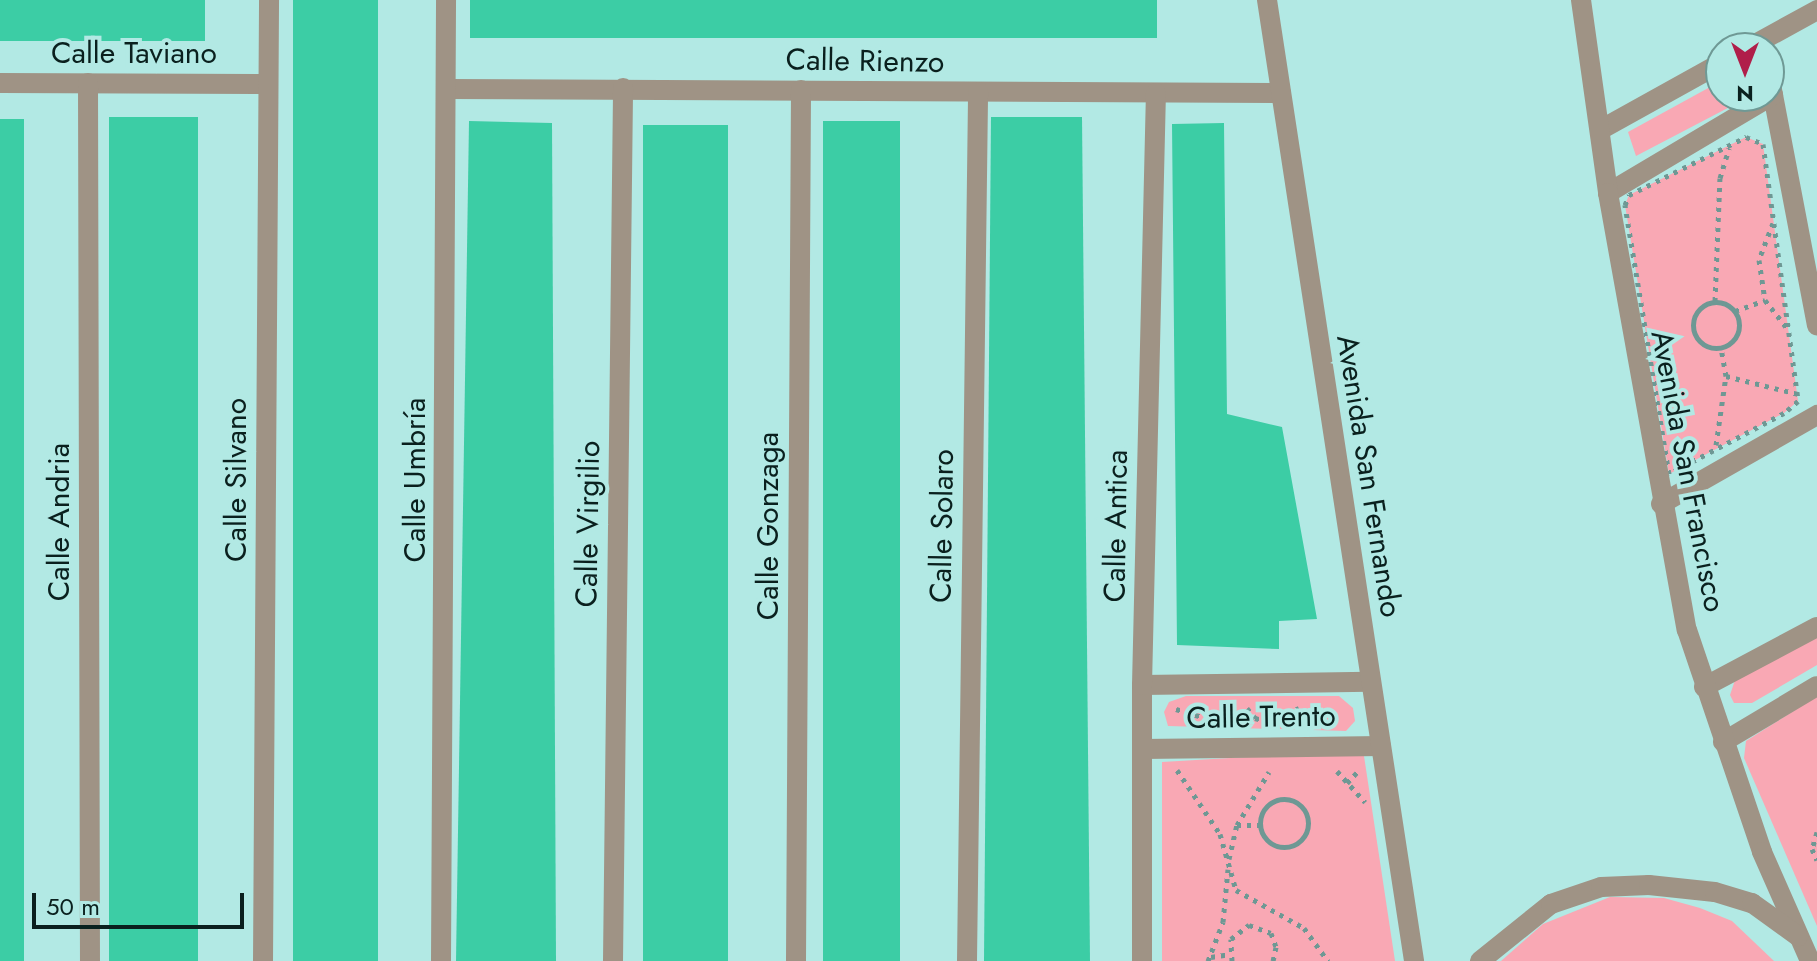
<!DOCTYPE html>
<meta charset="utf-8">
<style>
body{margin:0}
#map{position:relative;width:1817px;height:961px;overflow:hidden;background:#b2e9e4;font-family:Jost,sans-serif}
div>[style]{position:absolute}
.green>*{inset:0;background:#f9a8b4}
.building>*{inset:0;background:#3ccda5;transform-origin:0 0}
.path>*{height:5px;margin-top:-2.5px;transform-origin:0;background:repeating-linear-gradient(90deg,#6e9894 0 4px,transparent 0 10px)}
.path>.ring{margin:-2.5px;padding:0;box-sizing:content-box;background:none;border:5px solid #6e9894;border-radius:50%}
.minor>*{height:20px;margin:-10px;padding:0 10px;transform-origin:10px;border-radius:10px;background:#9f9385}
.tertiary>*{height:20px;margin:-10px;padding:0 10px;transform-origin:10px;border-radius:10px;background:#9f9385}
span{translate:-50% -50%;white-space:nowrap;text-align:center;line-height:1.15;-webkit-text-stroke:8px #b2e9e4;paint-order:stroke}
.street-label{font-size:30px;color:#0a201e}
.north{position:absolute;left:1705px;top:32px;width:80px;height:80px;box-sizing:border-box;background:#b2e9e4;border:2px solid #6f9995;border-radius:50%;rotate:180deg;font-size:22px;font-weight:700;line-height:32px;text-align:center;color:#0a201e}
.north::after{content:'';display:block;margin:auto;width:28px;height:36px;background:#b01e4a;clip-path:polygon(50% 0,100% 100%,50% 72%,0 100%)}
.scale{position:absolute;left:32px;top:893px;width:212px;height:36px;box-sizing:border-box;border:4px solid #0a201e;border-top:0;padding-left:10px;font-size:24px;line-height:28px;white-space:nowrap;color:#0a201e;-webkit-text-stroke:6px #b2e9e4;paint-order:stroke}
</style>
<div id="map">
<div class="green">
<div style="clip-path:polygon(1721px 81px,1721px 96px,1745px 99px,1636px 156px,1628px 132px)"></div>
<div style="clip-path:polygon(1746px 137px,1763px 144px,1798px 401px,1784px 413px,1669px 474px,1625px 205px,1629px 195px)"></div>
<div style="clip-path:polygon(1817px 637px,1817px 665px,1752px 703px,1734px 703px,1730px 695px,1735px 680px)"></div>
<div style="clip-path:polygon(1186px 696px,1339px 696px,1353px 708px,1355px 721px,1346px 731px,1168px 726px,1164px 712px,1169px 702px)"></div>
<div style="clip-path:polygon(1817px 696px,1817px 926px,1744px 758px,1746px 741px)"></div>
<div style="clip-path:polygon(1280px 755px,1364px 756px,1395px 961px,1162px 961px,1162px 762px)"></div>
<div style="clip-path:polygon(1610px 897px,1664px 898px,1700px 908px,1732px 921px,1774px 961px,1501px 961px,1543px 924px)"></div>
</div>
<div class="building">
<div style="left:0;top:0;width:205px;height:41px"></div>
<div style="left:293px;top:0;width:85px;height:961px"></div>
<div style="left:470px;top:0;width:687px;height:38px"></div>
<div style="left:198px;top:117px;width:844px;height:89px;rotate:90deg"></div>
<div style="clip-path:polygon(991px 117px,1082px 117px,1090px 961px,984px 961px)"></div>
<div style="left:0;top:119px;width:24px;height:842px"></div>
<div style="clip-path:polygon(469px 121px,552px 123px,556px 961px,456px 961px)"></div>
<div style="left:823px;top:121px;width:77px;height:840px"></div>
<div style="clip-path:polygon(1224px 123px,1227px 414px,1282px 427px,1317px 619px,1279px 621px,1279px 649px,1177px 645px,1172px 124px)"></div>
<div style="left:643px;top:125px;width:85px;height:836px"></div>
</div>
<div class="path">
<div style="left:1746px;top:137px;width:18px;rotate:22deg"></div>
<div style="left:1763px;top:144px;width:259px;rotate:82.2deg"></div>
<div style="left:1798px;top:401px;width:18px;rotate:139deg"></div>
<div style="left:1784px;top:413px;width:130px;rotate:152.1deg"></div>
<div style="left:1669px;top:474px;width:273px;rotate:-99.3deg"></div>
<div style="left:1625px;top:205px;width:11px;rotate:-68deg"></div>
<div style="left:1629px;top:195px;width:131px;rotate:-26.4deg"></div>
<div style="left:1773px;top:223px;width:40px;rotate:111deg"></div>
<div style="left:1759px;top:260px;width:40px;rotate:81.5deg"></div>
<div style="left:1765px;top:300px;width:37px;rotate:52deg"></div>
<div style="left:1715px;top:301px;width:123px;rotate:-87.7deg"></div>
<div style="left:1720px;top:178px;width:31px;rotate:-73deg"></div>
<div class="ring" style="left:1693px;top:302px;width:41px;height:41px"></div>
<div style="left:1735px;top:311px;width:32px;rotate:-20deg"></div>
<div style="left:1726px;top:376px;width:74px;rotate:14deg"></div>
<div style="left:1716px;top:445px;width:70px;rotate:-81.8deg"></div>
<div style="left:1726px;top:376px;width:28px;rotate:-100deg"></div>
<div style="left:1247px;top:708px;width:13px;rotate:51deg"></div>
<div style="left:1255px;top:718px;width:15px;rotate:16deg"></div>
<div style="left:1269px;top:722px;width:33px;rotate:-25deg"></div>
<div style="left:1176px;top:709px;width:39px;rotate:17deg"></div>
<div style="left:1213px;top:720px;width:27px;rotate:-27deg"></div>
<div style="left:1177px;top:770px;width:77px;rotate:56.1deg"></div>
<div style="left:1220px;top:834px;width:58px;rotate:74.1deg"></div>
<div style="left:1236px;top:890px;width:78px;rotate:29.2deg"></div>
<div style="left:1304px;top:928px;width:41px;rotate:54deg"></div>
<div style="left:1337px;top:771px;width:42px;rotate:47.9deg"></div>
<div style="left:1347px;top:783px;width:19px;rotate:-47deg"></div>
<div class="ring" style="left:1260px;top:799px;width:43px;height:43px"></div>
<div style="left:1237px;top:825px;width:23px"></div>
<div style="left:1817px;top:832px;width:18px;rotate:106deg"></div>
<div style="left:1812px;top:849px;width:12px;rotate:66deg"></div>
<div style="left:1229px;top:859px;width:35px;rotate:-77deg"></div>
<div style="left:1237px;top:825px;width:62px;rotate:-58.9deg"></div>
<div style="left:1211px;top:957px;width:18px;rotate:-9deg"></div>
<div style="left:1208px;top:961px;width:42px;rotate:-69deg"></div>
<div style="left:1223px;top:922px;width:53px;rotate:-84.6deg"></div>
<div style="left:1232px;top:961px;width:22px;rotate:-93deg"></div>
<div style="left:1231px;top:939px;width:23px;rotate:-38deg"></div>
<div style="left:1249px;top:925px;width:23px;rotate:20deg"></div>
<div style="left:1271px;top:933px;width:15px;rotate:70deg"></div>
<div style="left:1276px;top:947px;width:14px;rotate:102deg"></div>
</div>
<div class="minor">
<div style="left:1748px;top:48px;width:79px;rotate:-28.8deg"></div>
<div style="left:1769px;top:74px;width:256px;rotate:79.2deg"></div>
<div style="left:0;top:83px;width:268px;rotate:0.2deg"></div>
<div style="left:88px;top:83px;width:878px;rotate:89.87deg"></div>
<div style="left:448px;top:89px;width:833px;rotate:0.28deg"></div>
<div style="left:1600px;top:130px;width:138px;rotate:-29deg"></div>
<div style="left:1608px;top:193px;width:192px;rotate:-30.7deg"></div>
<div style="left:1661px;top:504px;width:180px;rotate:-29.7deg"></div>
<div style="left:1142px;top:685px;width:227px;rotate:-0.8deg"></div>
<div style="left:1704px;top:687px;width:128px;rotate:-28deg"></div>
<div style="left:1723px;top:742px;width:109px;rotate:-30.8deg"></div>
<div style="left:1142px;top:749px;width:239px;rotate:-0.7deg"></div>
<div style="left:263px;top:961px;width:961px;rotate:-89.64deg"></div>
<div style="left:441px;top:961px;width:961px;rotate:-89.7deg"></div>
<div style="left:613px;top:961px;width:873px;rotate:-89.34deg"></div>
<div style="left:796px;top:961px;width:871px;rotate:-89.67deg"></div>
<div style="left:967px;top:961px;width:869px;rotate:-89.27deg"></div>
<div style="left:1142px;top:961px;width:276px;rotate:-90deg"></div>
<div style="left:1142px;top:685px;width:592px;rotate:-88.65deg"></div>
</div>
<div class="tertiary">
<div style="left:1267px;top:0;width:972px;rotate:81.3deg"></div>
<div style="left:1581px;top:0;width:195px;rotate:82deg"></div>
<div style="left:1608px;top:193px;width:444px;rotate:79.8deg"></div>
<div style="left:1687px;top:630px;width:234px;rotate:71.3deg"></div>
<div style="left:1762px;top:852px;width:119px;rotate:66.2deg"></div>
<div style="left:1480px;top:961px;width:91px;rotate:-38.8deg"></div>
<div style="left:1551px;top:904px;width:53px;rotate:-18.8deg"></div>
<div style="left:1601px;top:887px;width:48px;rotate:-2.4deg"></div>
<div style="left:1649px;top:885px;width:66px;rotate:6.1deg"></div>
<div style="left:1715px;top:892px;width:39px;rotate:17deg"></div>
<div style="left:1752px;top:903px;width:57px;rotate:35.7deg"></div>
</div>
<div class="street-label">
<span style="left:134px;top:53px">Calle Taviano</span>
<span style="left:865px;top:61px;rotate:1deg">Calle Rienzo</span>
<span style="left:1688px;top:471px;rotate:79deg">Avenida San Francisco</span>
<span style="left:1369px;top:476px;rotate:81deg">Avenida San Fernando</span>
<span style="left:236px;top:480px;rotate:-90deg">Calle Silvano</span>
<span style="left:415px;top:480px;rotate:-90deg">Calle Umbría</span>
<span style="left:59px;top:522px;rotate:-90deg">Calle Andria</span>
<span style="left:588px;top:524px;rotate:-89deg">Calle Virgilio</span>
<span style="left:768px;top:526px;rotate:-90deg">Calle Gonzaga</span>
<span style="left:942px;top:526px;rotate:-89deg">Calle Solaro</span>
<span style="left:1116px;top:526px;rotate:-89deg">Calle Antica</span>
<span style="left:1261px;top:717px;rotate:-1deg">Calle Trento</span>
</div>
<div class="north">N</div>
<div class="scale">50 m</div>
</div>
